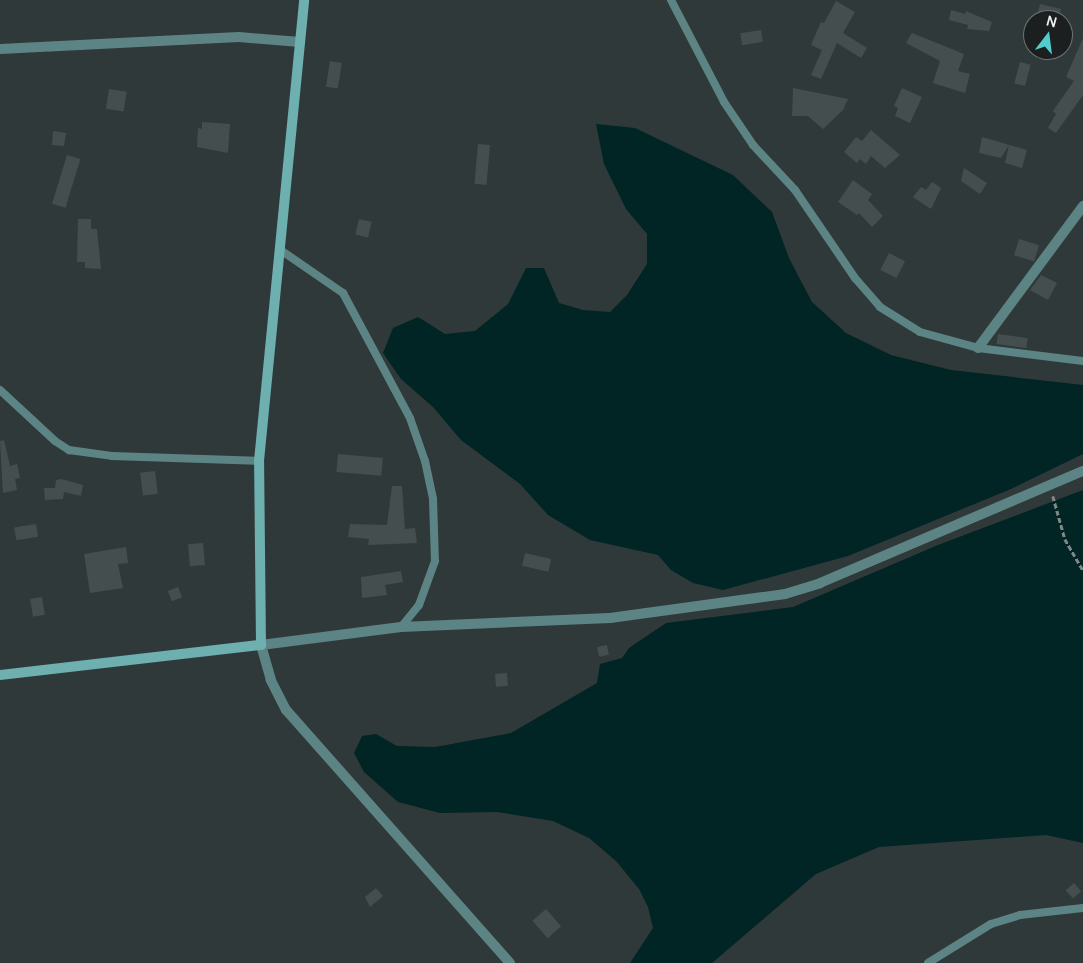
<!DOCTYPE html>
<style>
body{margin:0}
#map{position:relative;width:1083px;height:963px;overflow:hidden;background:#303939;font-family:Manrope,sans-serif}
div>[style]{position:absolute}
.water>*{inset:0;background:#012424}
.building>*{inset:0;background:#454e4e;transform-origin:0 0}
.path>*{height:2.5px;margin-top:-1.25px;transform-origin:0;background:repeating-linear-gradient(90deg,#808888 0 5px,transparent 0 7.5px)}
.service>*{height:8px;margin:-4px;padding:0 4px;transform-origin:4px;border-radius:4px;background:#5d8484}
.minor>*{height:10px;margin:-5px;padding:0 5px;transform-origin:5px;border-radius:5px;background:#5d8484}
.secondary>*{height:10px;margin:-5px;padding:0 5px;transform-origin:5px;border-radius:5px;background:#6eafaf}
span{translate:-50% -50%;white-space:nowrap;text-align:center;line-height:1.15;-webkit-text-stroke:4.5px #1b1f1f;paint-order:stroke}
.north{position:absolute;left:1023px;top:10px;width:50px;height:50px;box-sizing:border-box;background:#1b1f1f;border:1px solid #6e7373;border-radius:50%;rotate:15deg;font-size:14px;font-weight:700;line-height:20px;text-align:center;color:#ebf0f0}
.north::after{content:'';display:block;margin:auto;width:18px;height:22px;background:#52cdce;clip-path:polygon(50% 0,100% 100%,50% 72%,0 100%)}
</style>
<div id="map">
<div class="water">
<div style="clip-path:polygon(596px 124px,635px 128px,733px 175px,772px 212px,789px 258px,812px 302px,846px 333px,891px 355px,951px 370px,1083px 385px,1083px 454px,1011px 489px,848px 556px,723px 590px,693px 583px,671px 570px,658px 555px,590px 540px,548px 515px,520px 484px,461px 440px,433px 407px,401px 379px,383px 353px,393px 328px,418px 317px,445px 334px,475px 331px,508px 304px,526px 268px,544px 268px,559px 303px,583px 310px,610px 312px,627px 295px,647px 264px,647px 234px,626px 209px,604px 164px)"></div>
<div style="clip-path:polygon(1083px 490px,1083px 843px,1046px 835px,879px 847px,816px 874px,712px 963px,630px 963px,653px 928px,648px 907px,639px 889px,616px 861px,589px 838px,553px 821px,497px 812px,440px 813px,398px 802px,364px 772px,354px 753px,362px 736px,376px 734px,397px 746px,435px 747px,511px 733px,597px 683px,600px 664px,622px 658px,629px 648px,666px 623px,793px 607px,938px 545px)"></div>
</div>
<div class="building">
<div style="clip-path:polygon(836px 1px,855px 12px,843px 33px,867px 48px,861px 58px,837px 43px,821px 79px,811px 75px,822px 50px,811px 45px,821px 22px,824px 23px)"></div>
<div style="clip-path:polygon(1040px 4px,1061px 9px,1058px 20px,1036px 20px)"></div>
<div style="clip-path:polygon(951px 10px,965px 14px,966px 11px,992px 22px,989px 31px,967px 29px,968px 25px,949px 20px)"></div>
<div style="left:761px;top:30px;width:12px;height:21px;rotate:81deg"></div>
<div style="clip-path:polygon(912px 33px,964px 54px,958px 71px,970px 74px,965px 93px,933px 83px,940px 61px,906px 43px)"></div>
<div style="clip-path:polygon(1083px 38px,1083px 95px,1056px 133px,1048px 128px,1056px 114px,1053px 111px,1074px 81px,1066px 77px)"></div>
<div style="left:330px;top:61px;width:12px;height:26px;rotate:9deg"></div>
<div style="left:1020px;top:62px;width:11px;height:22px;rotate:15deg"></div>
<div style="clip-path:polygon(793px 88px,848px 99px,843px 110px,823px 129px,808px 116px,792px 116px)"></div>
<div style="clip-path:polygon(902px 88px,922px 97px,910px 123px,895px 116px,898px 108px,894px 106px)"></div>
<div style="left:109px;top:89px;width:18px;height:20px;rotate:9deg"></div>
<div style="clip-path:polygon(202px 122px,230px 124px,228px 153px,197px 147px,198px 128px,202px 129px)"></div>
<div style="clip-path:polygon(871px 130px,900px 155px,885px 168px,871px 156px,866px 164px,860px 159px,857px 163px,844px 152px,856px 137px,862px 141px)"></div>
<div style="clip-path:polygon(53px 131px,66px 133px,64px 146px,52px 145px)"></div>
<div style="clip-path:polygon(982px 137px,1027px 150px,1022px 168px,1005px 163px,1009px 145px,1001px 158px,979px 153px)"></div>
<div style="left:478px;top:144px;width:12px;height:40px;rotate:5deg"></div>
<div style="left:67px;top:155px;width:14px;height:51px;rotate:17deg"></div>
<div style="clip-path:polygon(964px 168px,987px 183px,980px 194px,961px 181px)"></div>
<div style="clip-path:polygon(853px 180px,872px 194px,868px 200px,883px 216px,872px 227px,859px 213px,857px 215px,838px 202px)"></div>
<div style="clip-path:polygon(932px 182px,941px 188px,931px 209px,913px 197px,921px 187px,926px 190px)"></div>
<div style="clip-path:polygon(78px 219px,91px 219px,91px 229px,97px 229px,101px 269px,85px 268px,85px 262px,77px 262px)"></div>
<div style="left:359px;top:219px;width:13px;height:16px;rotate:13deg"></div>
<div style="left:1019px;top:239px;width:21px;height:17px;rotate:17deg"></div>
<div style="left:889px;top:253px;width:18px;height:19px;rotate:27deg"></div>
<div style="clip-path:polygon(1041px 275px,1057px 283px,1048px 300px,1030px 290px)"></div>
<div style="left:998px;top:334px;width:30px;height:10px;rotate:8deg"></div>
<div style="clip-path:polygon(4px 440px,10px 466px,17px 464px,20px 478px,15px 479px,17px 490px,3px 493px,0 441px)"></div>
<div style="left:338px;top:454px;width:45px;height:18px;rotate:5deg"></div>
<div style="left:155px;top:471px;width:23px;height:15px;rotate:83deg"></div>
<div style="clip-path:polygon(61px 479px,83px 485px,81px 496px,64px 492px,63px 499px,45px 500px,44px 488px,55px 488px,56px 480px)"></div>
<div style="clip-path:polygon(392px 486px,402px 486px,405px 529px,415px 528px,417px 543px,368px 545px,369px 539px,348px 537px,350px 524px,387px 525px)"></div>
<div style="left:36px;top:524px;width:13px;height:22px;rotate:81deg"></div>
<div style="left:203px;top:543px;width:22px;height:15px;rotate:85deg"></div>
<div style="clip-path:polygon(126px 547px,128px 563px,118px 564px,123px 588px,90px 593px,84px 554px)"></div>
<div style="left:525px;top:553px;width:27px;height:13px;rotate:13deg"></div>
<div style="clip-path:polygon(401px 571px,403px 582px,385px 585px,387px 595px,362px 598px,361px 577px)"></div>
<div style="left:178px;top:587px;width:11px;height:11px;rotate:68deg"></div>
<div style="left:42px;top:597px;width:18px;height:12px;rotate:81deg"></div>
<div style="left:607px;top:645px;width:10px;height:10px;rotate:79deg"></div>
<div style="left:507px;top:673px;width:13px;height:12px;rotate:86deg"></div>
<div style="left:1074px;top:883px;width:11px;height:11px;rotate:49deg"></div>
<div style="clip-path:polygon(376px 888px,383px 896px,370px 907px,365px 897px)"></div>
<div style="left:546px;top:909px;width:23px;height:18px;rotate:49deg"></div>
</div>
<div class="path">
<div style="left:1053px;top:496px;width:45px;rotate:74.4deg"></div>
<div style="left:1065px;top:539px;width:36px;rotate:60deg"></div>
</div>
<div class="service">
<div style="left:671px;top:0;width:115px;rotate:62.5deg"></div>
<div style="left:724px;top:102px;width:52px;rotate:56deg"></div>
<div style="left:753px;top:145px;width:62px;rotate:47deg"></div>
<div style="left:795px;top:190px;width:107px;rotate:55.7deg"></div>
<div style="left:855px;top:278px;width:38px;rotate:49deg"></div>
<div style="left:880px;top:307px;width:47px;rotate:32deg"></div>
<div style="left:920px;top:332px;width:60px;rotate:15.4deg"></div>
<div style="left:978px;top:348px;width:106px;rotate:7.1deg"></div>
<div style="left:279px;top:249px;width:78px;rotate:34.5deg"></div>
<div style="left:343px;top:293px;width:142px;rotate:61.8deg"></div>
<div style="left:410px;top:418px;width:46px;rotate:70.8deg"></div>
<div style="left:425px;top:461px;width:39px;rotate:78deg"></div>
<div style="left:433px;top:499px;width:62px;rotate:88.2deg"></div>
<div style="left:435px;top:561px;width:47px;rotate:110deg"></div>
<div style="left:419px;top:605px;width:28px;rotate:129deg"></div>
<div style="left:0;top:390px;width:75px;rotate:42.8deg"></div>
<div style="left:55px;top:441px;width:17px;rotate:33deg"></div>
<div style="left:69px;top:450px;width:43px;rotate:7.9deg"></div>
<div style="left:112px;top:456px;width:147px;rotate:1.9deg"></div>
<div style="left:928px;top:963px;width:74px;rotate:-31.8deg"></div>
<div style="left:991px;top:924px;width:30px;rotate:-17deg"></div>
<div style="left:1020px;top:915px;width:63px;rotate:-6.3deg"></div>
</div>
<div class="minor">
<div style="left:0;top:49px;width:239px;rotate:-2.9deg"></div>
<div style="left:239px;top:37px;width:61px;rotate:4.7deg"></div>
<div style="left:978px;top:348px;width:177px;rotate:-53.5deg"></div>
<div style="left:510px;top:963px;width:338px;rotate:-131.5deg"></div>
<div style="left:286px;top:710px;width:34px;rotate:-117deg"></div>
<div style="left:271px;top:680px;width:36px;rotate:-106deg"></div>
<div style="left:261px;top:645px;width:141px;rotate:-7.3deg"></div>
<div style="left:401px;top:627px;width:209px;rotate:-2.5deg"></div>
<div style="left:610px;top:618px;width:177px;rotate:-7.8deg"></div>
<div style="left:785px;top:594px;width:37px;rotate:-17deg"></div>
<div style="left:820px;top:583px;width:286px;rotate:-23.1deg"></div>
</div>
<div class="secondary">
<div style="left:0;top:675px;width:263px;rotate:-6.6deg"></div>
<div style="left:261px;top:645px;width:184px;rotate:-90.6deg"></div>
<div style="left:259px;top:461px;width:463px;rotate:-84.4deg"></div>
</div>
<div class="north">N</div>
</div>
